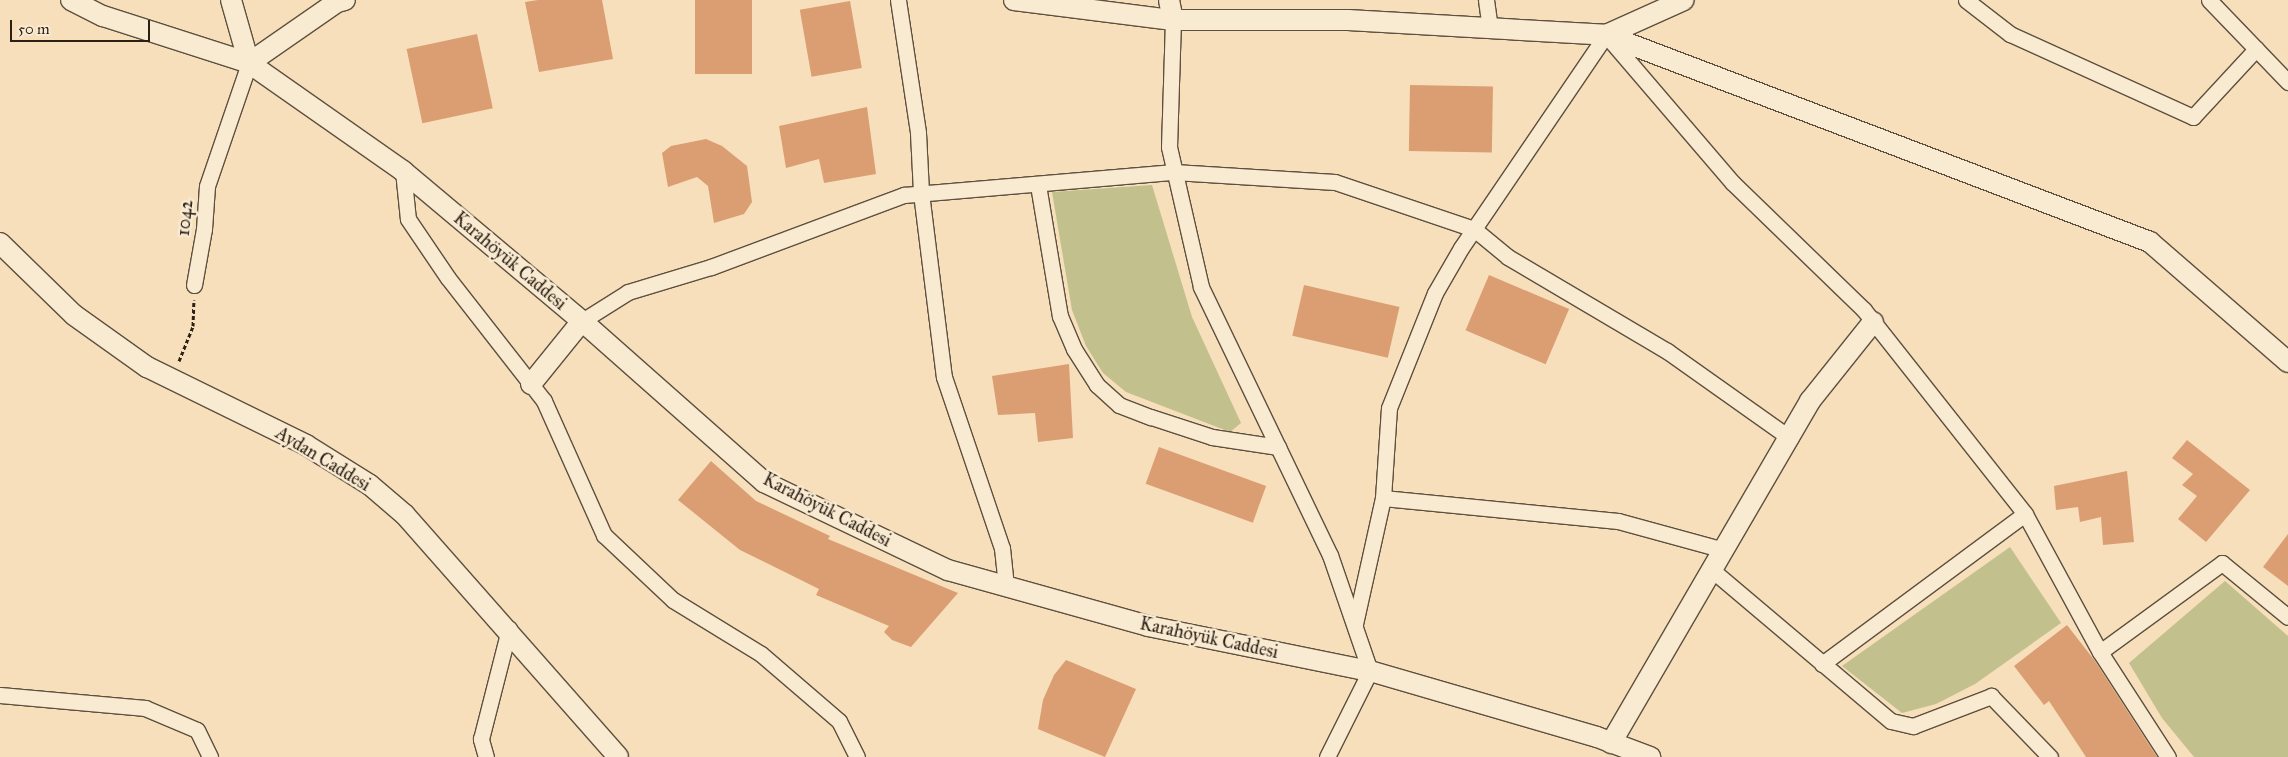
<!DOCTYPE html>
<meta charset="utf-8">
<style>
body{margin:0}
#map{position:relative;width:2288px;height:757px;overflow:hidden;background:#f6dfba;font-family:"IM FELL Great Primer",serif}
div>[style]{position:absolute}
.green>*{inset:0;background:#c2c08c}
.building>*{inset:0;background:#db9e73;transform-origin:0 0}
.path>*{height:3px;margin-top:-1.5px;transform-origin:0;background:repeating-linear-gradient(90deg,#2b2014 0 4px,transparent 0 6.5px)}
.roads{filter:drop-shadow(1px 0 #5e503e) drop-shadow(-1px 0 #5e503e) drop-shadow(0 1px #5e503e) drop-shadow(0 -1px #5e503e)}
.minor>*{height:15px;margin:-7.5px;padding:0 7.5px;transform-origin:7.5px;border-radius:7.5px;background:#f9ead2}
.tertiary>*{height:20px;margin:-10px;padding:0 10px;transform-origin:10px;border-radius:10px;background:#f9ead2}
span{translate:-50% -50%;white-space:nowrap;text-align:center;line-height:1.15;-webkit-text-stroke:5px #f9ead2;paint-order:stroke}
.street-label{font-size:18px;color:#2b2014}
.scale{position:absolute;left:10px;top:20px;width:140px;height:22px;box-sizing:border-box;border:2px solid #2b2014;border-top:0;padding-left:6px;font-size:15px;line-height:18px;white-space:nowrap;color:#2b2014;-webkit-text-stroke:4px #f9ead2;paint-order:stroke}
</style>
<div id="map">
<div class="green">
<div style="clip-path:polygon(1152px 185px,1192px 317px,1241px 423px,1230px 432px,1126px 392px,1103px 373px,1086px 346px,1072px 310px,1052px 192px)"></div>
<div style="clip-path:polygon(2010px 547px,2061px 623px,1975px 684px,1936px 704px,1902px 713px,1842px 666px)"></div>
<div style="clip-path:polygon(2225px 581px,2288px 636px,2288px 757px,2194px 757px,2162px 718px,2129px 663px)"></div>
</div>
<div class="building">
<div style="clip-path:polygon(538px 0,602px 0,613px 59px,539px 72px,525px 2px)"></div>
<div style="left:695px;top:0;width:57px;height:74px"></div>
<div style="left:850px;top:1px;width:68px;height:51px;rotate:80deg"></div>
<div style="left:477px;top:34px;width:76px;height:72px;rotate:78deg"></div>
<div style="left:1410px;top:85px;width:83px;height:66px;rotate:1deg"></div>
<div style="clip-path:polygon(867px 107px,876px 174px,824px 183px,819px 159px,786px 168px,779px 126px)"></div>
<div style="clip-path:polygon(706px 139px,722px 146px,747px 166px,752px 202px,744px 214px,714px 223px,708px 186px,697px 177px,668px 187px,662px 153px,671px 146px)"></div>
<div style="left:1489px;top:275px;width:87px;height:60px;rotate:23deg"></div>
<div style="left:1304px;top:285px;width:98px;height:52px;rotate:13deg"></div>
<div style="clip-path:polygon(1069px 364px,1073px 438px,1038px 442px,1035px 413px,998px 415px,992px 376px)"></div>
<div style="clip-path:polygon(2187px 440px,2250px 490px,2206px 542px,2178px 519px,2197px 496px,2182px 485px,2193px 474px,2172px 458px)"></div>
<div style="left:1159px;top:447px;width:114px;height:39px;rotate:20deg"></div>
<div style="clip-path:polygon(711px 461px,756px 501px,830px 536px,828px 539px,958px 593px,911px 647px,892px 640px,884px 632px,889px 626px,816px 595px,819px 589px,740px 550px,678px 500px)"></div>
<div style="clip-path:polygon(2127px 471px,2134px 542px,2103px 545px,2101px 517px,2080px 522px,2078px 507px,2056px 510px,2054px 486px)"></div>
<div style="clip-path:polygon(2288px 534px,2288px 586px,2263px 567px)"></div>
<div style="clip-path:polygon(2067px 625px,2095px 661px,2157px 757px,2086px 757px,2049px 701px,2044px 705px,2014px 666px)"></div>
<div style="clip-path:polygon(1066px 660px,1136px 689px,1105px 757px,1038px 729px,1043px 700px,1054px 675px)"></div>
</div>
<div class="path">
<div style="left:179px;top:361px;width:38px;rotate:-68deg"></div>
<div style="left:193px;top:326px;width:26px;rotate:-88deg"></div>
</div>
<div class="roads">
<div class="minor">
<div style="left:898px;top:0;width:134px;rotate:81.4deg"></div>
<div style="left:918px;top:133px;width:60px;rotate:87.1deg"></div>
<div style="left:921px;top:193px;width:185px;rotate:82.9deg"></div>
<div style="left:944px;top:377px;width:181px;rotate:71.3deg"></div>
<div style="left:1002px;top:548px;width:38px;rotate:84deg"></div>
<div style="left:1486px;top:0;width:27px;rotate:82deg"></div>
<div style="left:1966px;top:0;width:56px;rotate:37.7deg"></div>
<div style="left:2010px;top:34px;width:201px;rotate:24.4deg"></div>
<div style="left:2193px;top:117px;width:93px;rotate:-47.2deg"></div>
<div style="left:2209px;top:0;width:114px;rotate:46.1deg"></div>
<div style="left:1173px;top:20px;width:127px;rotate:91.8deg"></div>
<div style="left:1169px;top:147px;width:144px;rotate:77.1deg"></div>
<div style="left:1201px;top:287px;width:297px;rotate:64.3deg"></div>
<div style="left:1330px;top:555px;width:123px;rotate:71deg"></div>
<div style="left:1370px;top:671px;width:96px;rotate:116.6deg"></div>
<div style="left:403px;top:171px;width:48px;rotate:84.1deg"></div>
<div style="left:408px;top:219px;width:71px;rotate:55.9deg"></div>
<div style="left:448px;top:278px;width:156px;rotate:52deg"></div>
<div style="left:544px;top:401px;width:147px;rotate:65.9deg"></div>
<div style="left:604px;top:535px;width:95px;rotate:43.3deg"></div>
<div style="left:673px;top:600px;width:103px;rotate:31.5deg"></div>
<div style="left:761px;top:654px;width:103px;rotate:40.7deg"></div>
<div style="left:839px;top:721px;width:40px;rotate:63.4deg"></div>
<div style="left:1038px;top:185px;width:133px;rotate:80.5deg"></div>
<div style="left:1060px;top:316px;width:36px;rotate:67deg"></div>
<div style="left:1074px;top:349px;width:43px;rotate:57.4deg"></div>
<div style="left:1097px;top:385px;width:30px;rotate:42deg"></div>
<div style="left:1119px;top:405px;width:34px;rotate:21deg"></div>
<div style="left:1151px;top:417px;width:64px;rotate:18.2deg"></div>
<div style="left:1212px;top:437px;width:67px;rotate:8.6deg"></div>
<div style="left:194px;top:285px;width:57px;rotate:-79.9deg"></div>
<div style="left:204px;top:229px;width:43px;rotate:-86deg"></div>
<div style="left:207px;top:186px;width:130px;rotate:-71.1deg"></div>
<div style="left:582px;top:321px;width:54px;rotate:-32.2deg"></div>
<div style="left:628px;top:292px;width:87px;rotate:-16.8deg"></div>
<div style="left:711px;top:267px;width:206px;rotate:-20.5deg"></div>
<div style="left:904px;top:195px;width:271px;rotate:-4.9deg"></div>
<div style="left:1174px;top:172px;width:161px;rotate:3.6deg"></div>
<div style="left:1335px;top:182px;width:147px;rotate:18.7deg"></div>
<div style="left:1474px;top:229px;width:44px;rotate:39.5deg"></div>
<div style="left:1508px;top:257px;width:185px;rotate:30.6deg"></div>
<div style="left:1667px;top:351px;width:151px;rotate:35.3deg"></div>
<div style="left:1383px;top:498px;width:236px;rotate:5.6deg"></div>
<div style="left:1618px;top:521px;width:110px;rotate:15.3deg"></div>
<div style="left:1712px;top:570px;width:234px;rotate:40.2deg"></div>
<div style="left:1891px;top:721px;width:23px;rotate:13deg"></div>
<div style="left:1913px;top:726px;width:84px;rotate:-21deg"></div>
<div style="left:1991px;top:696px;width:85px;rotate:46deg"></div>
<div style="left:1355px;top:624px;width:129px;rotate:-77.5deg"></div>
<div style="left:1383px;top:498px;width:90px;rotate:-86.2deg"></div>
<div style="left:1389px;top:408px;width:124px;rotate:-68.2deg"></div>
<div style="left:1435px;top:293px;width:52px;rotate:-60deg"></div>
<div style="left:1461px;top:248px;width:258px;rotate:-55.8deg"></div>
<div style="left:1606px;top:35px;width:195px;rotate:49.4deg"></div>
<div style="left:1733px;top:183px;width:182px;rotate:44.1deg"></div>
<div style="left:1864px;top:310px;width:260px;rotate:51.7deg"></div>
<div style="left:2025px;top:514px;width:157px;rotate:61.5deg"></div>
<div style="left:2100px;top:652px;width:125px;rotate:57.1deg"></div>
<div style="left:2100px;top:652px;width:151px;rotate:-36.1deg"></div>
<div style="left:2222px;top:563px;width:85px;rotate:39.3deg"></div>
<div style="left:1822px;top:664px;width:252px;rotate:-36.5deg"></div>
<div style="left:0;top:695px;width:146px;rotate:5.1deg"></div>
<div style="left:145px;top:708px;width:56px;rotate:22.9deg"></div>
<div style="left:197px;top:730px;width:30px;rotate:64deg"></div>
<div style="left:486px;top:757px;width:19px;rotate:-106deg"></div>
<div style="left:481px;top:739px;width:114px;rotate:-75.7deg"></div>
</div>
<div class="tertiary">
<div style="left:71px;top:0;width:36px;rotate:27deg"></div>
<div style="left:103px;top:16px;width:153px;rotate:17.8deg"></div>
<div style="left:249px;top:63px;width:188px;rotate:35deg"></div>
<div style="left:403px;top:171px;width:234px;rotate:40deg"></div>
<div style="left:582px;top:321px;width:243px;rotate:41.5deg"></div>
<div style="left:764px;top:482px;width:204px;rotate:25.6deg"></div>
<div style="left:948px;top:570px;width:208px;rotate:15.6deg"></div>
<div style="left:1148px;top:626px;width:227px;rotate:11.5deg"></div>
<div style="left:1370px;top:671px;width:236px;rotate:16.2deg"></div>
<div style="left:1597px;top:737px;width:57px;rotate:20.7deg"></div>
<div style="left:231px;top:0;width:66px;rotate:74.1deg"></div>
<div style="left:249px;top:63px;width:107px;rotate:-34.7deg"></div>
<div style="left:337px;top:2px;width:8px;rotate:-14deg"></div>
<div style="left:1014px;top:0;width:160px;rotate:7.2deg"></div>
<div style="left:1173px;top:20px;width:175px"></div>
<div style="left:1348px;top:20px;width:258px;rotate:3.3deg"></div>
<div style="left:1606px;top:35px;width:582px;rotate:20.83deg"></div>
<div style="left:2150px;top:242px;width:183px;rotate:41deg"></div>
<div style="left:1169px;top:0;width:20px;rotate:79deg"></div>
<div style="left:1606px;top:35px;width:85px;rotate:-24.2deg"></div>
<div style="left:0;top:243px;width:103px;rotate:44.2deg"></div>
<div style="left:74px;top:315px;width:90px;rotate:35.5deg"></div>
<div style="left:147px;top:367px;width:177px;rotate:26.1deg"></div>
<div style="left:306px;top:445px;width:75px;rotate:32deg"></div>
<div style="left:370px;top:485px;width:46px;rotate:40.6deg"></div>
<div style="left:405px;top:515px;width:322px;rotate:48.6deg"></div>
<div style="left:531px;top:384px;width:81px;rotate:-51deg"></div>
<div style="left:1611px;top:743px;width:396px;rotate:-59.8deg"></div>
<div style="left:1810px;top:401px;width:101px;rotate:-51.4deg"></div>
</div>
</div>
<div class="street-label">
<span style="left:185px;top:218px;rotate:-84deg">1042</span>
<span style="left:510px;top:261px;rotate:40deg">Karahöyük Caddesi</span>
<span style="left:323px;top:459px;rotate:31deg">Aydan Caddesi</span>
<span style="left:827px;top:510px;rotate:27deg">Karahöyük Caddesi</span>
<span style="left:1209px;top:638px;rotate:12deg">Karahöyük Caddesi</span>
</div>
<div class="scale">50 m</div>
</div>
